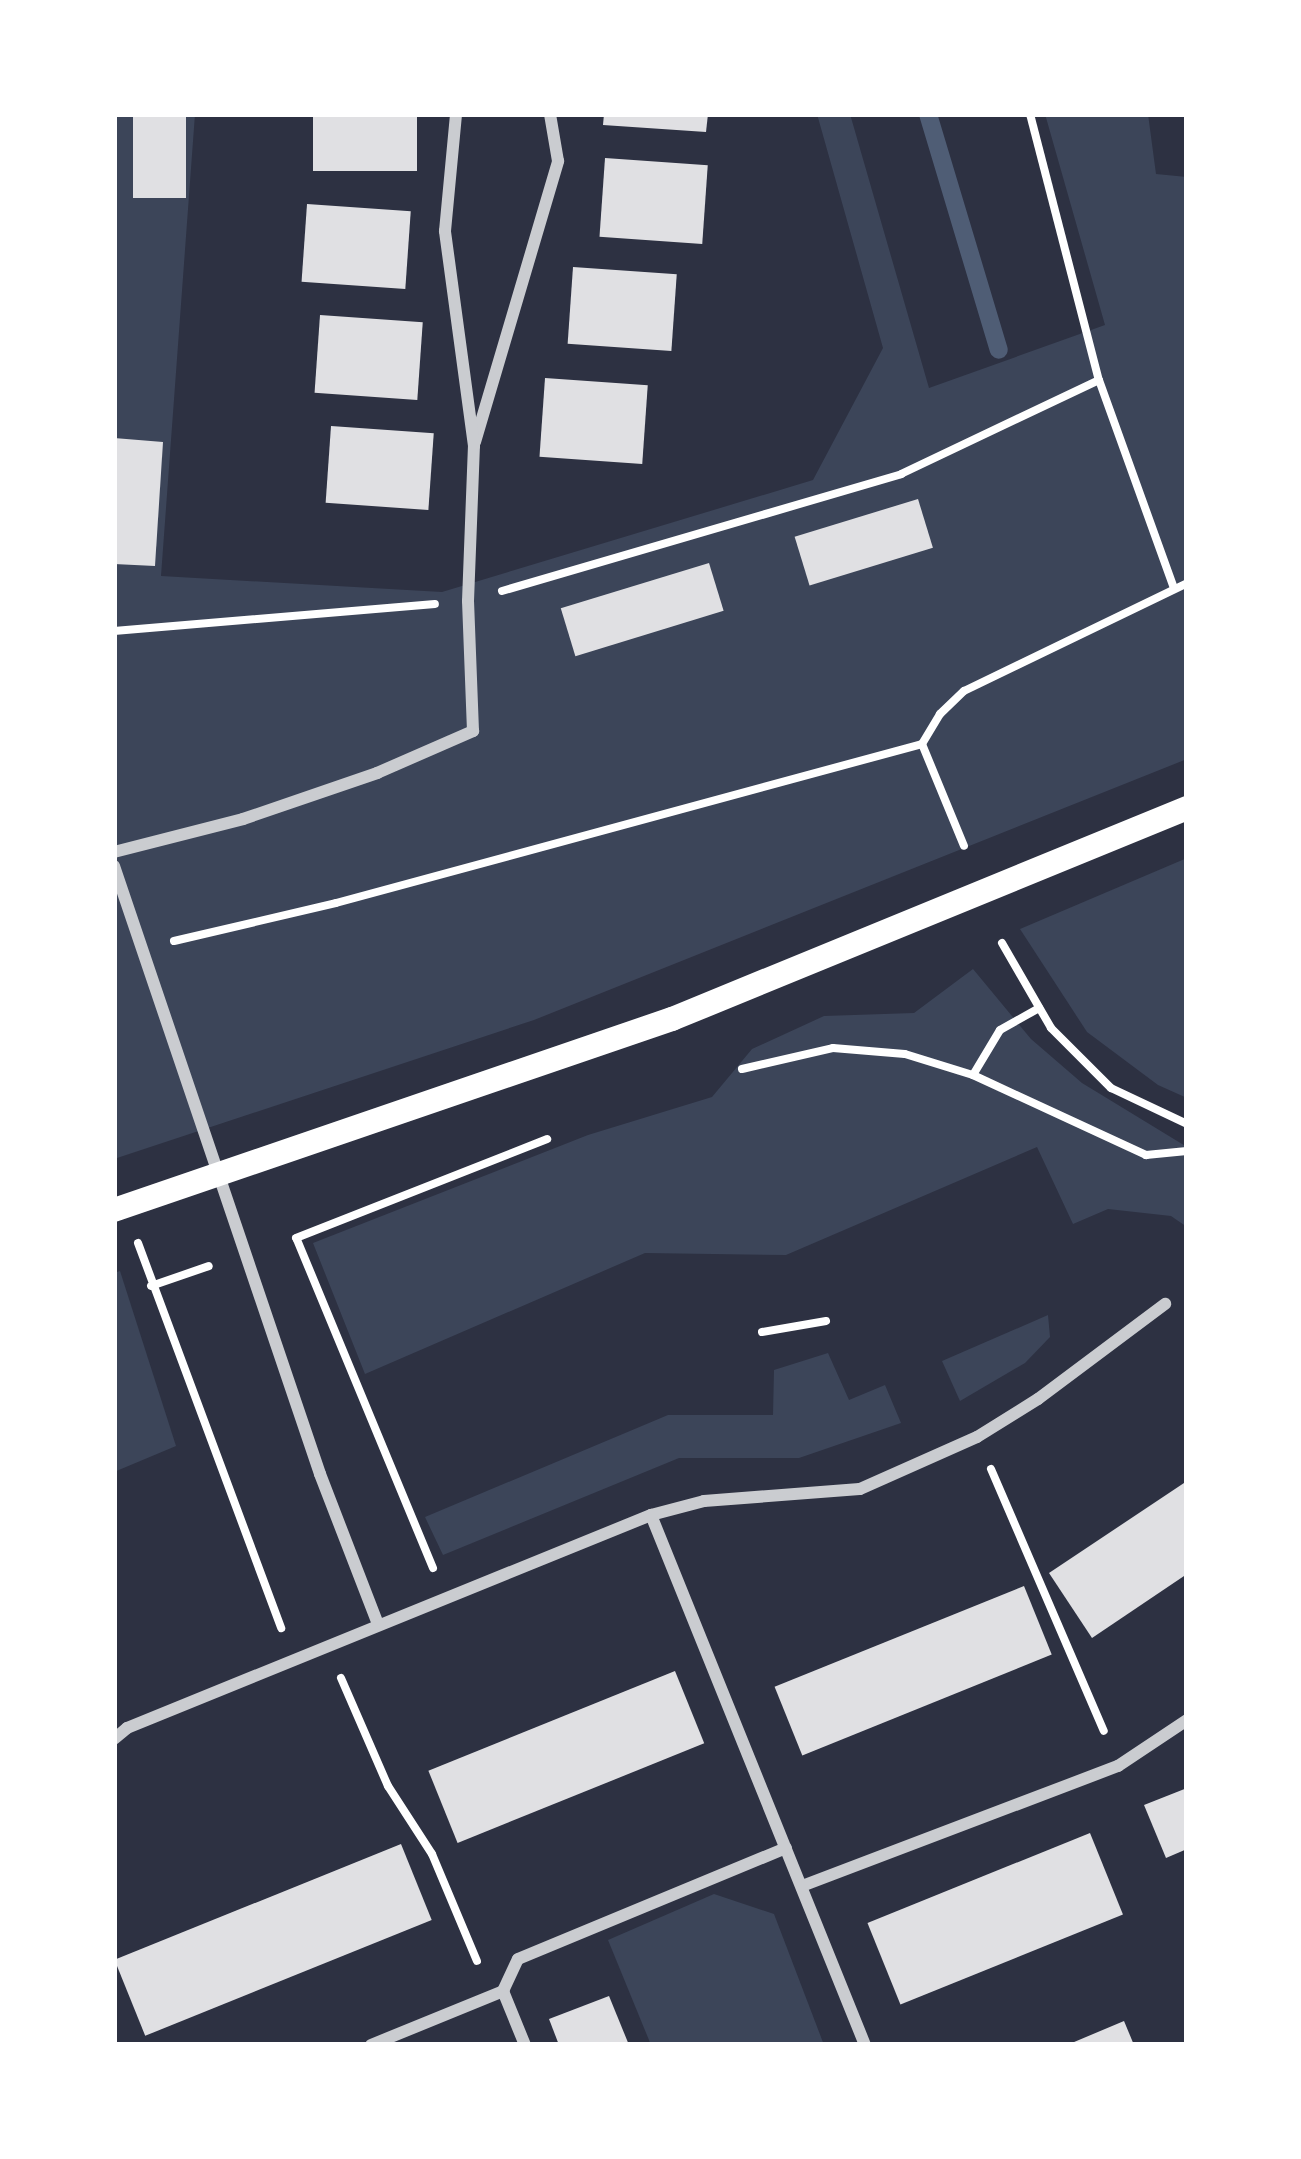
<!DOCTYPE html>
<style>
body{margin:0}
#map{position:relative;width:1301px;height:2159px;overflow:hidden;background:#2d3142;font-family:Rubik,sans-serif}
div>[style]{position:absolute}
.green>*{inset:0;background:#3c4559}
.stream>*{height:18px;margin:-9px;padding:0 9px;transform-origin:9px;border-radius:9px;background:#4f5d75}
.building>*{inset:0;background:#e0e0e3;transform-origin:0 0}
.path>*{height:8px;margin:-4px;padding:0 4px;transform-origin:4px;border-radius:4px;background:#fff}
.minor>*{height:12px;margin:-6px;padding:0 6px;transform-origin:6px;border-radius:6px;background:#caccd0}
.secondary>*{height:24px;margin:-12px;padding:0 12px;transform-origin:12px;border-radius:12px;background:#fff}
span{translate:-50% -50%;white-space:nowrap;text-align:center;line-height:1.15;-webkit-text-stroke:9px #fff;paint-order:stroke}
.frame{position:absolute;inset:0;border:117px solid #fff;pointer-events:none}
</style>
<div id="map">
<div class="green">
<div style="clip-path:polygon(114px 114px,195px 114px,161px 576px,442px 592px,813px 480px,883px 348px,817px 114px,850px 114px,929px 388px,1105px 325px,1045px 114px,1148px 114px,1156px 174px,1187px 177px,1187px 759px,534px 1020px,114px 1159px)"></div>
<div style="clip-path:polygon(1187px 858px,1187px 1098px,1158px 1085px,1087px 1032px,1020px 929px)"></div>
<div style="clip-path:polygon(973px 969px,1031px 1039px,1082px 1083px,1187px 1147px,1187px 1227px,1171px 1216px,1108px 1209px,1073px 1224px,1037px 1147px,786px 1255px,645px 1253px,365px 1374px,313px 1243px,588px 1135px,712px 1097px,752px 1049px,824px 1016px,914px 1013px)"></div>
<div style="clip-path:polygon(120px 1271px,176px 1446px,114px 1472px,114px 1273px)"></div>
<div style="clip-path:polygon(1048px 1315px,1050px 1337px,1025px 1363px,960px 1401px,942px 1361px)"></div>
<div style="clip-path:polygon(828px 1353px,849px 1400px,885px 1385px,901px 1423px,799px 1458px,679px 1458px,443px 1555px,425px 1517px,668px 1415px,773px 1415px,774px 1370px)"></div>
<div style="clip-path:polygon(714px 1894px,774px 1914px,824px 2045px,651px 2045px,608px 1940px)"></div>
</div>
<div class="stream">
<div style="left:928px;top:114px;width:246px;rotate:73.3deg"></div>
</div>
<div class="building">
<div style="left:133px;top:114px;width:53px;height:84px"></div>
<div style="left:313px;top:114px;width:104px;height:57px"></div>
<div style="clip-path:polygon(604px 114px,708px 114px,706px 132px,603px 125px)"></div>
<div style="left:605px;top:158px;width:103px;height:79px;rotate:4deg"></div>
<div style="left:307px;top:204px;width:104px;height:78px;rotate:4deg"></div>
<div style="left:573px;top:267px;width:104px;height:77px;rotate:4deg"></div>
<div style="left:320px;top:315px;width:103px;height:78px;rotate:4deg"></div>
<div style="left:545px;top:378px;width:103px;height:79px;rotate:4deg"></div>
<div style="left:331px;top:426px;width:103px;height:77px;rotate:4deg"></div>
<div style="clip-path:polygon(114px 438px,163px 442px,155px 566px,114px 564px)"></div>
<div style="left:918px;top:499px;width:51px;height:129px;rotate:73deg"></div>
<div style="left:709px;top:563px;width:50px;height:155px;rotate:73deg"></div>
<div style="clip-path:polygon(1187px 1481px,1187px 1574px,1092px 1638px,1049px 1573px)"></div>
<div style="left:1024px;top:1586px;width:74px;height:269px;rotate:68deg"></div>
<div style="left:675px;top:1671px;width:78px;height:266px;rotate:68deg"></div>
<div style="clip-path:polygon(1187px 1788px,1187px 1849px,1166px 1858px,1144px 1805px)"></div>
<div style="left:1090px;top:1833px;width:88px;height:240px;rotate:68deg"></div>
<div style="left:401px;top:1844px;width:82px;height:309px;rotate:68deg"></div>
<div style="clip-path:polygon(609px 1996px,629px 2045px,559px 2045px,549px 2019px)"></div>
<div style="clip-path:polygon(1124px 2021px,1134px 2045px,1067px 2045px)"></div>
</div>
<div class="path">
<div style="left:1030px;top:114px;width:275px;rotate:75.5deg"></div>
<div style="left:1099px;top:380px;width:221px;rotate:70.2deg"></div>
<div style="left:502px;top:591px;width:416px;rotate:-16.3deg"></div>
<div style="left:901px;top:474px;width:219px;rotate:-25.4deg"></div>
<div style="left:114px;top:631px;width:322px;rotate:-4.8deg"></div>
<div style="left:922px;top:744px;width:110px;rotate:67.6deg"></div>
<div style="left:174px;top:941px;width:166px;rotate:-13.2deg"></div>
<div style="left:336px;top:903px;width:607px;rotate:-15.18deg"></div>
<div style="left:922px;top:744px;width:35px;rotate:-59deg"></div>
<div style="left:940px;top:714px;width:33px;rotate:-44deg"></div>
<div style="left:964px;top:691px;width:248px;rotate:-25.8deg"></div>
<div style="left:1002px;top:943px;width:98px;rotate:60deg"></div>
<div style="left:1051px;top:1028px;width:85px;rotate:45deg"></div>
<div style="left:1111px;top:1088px;width:84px;rotate:25.3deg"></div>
<div style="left:742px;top:1069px;width:93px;rotate:-13deg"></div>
<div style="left:833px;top:1048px;width:72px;rotate:4.8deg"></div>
<div style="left:905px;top:1054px;width:71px;rotate:17.2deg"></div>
<div style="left:973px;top:1075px;width:191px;rotate:24.8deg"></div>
<div style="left:1146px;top:1155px;width:41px;rotate:-5.6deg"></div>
<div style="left:973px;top:1075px;width:52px;rotate:-59deg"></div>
<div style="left:1000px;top:1030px;width:45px;rotate:-29.4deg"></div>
<div style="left:138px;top:1243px;width:411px;rotate:69.6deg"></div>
<div style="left:151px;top:1286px;width:61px;rotate:-19deg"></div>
<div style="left:762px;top:1332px;width:65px;rotate:-9.8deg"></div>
<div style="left:991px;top:1469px;width:285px;rotate:66.7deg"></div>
<div style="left:433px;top:1568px;width:357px;rotate:-112.5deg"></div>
<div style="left:296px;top:1238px;width:270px;rotate:-21.5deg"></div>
<div style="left:341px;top:1678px;width:118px;rotate:66.5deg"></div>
<div style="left:388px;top:1786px;width:81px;rotate:57.1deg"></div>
<div style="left:432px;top:1854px;width:116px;rotate:67.2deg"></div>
</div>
<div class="minor">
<div style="left:475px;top:442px;width:293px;rotate:-73.5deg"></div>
<div style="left:558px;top:161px;width:48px;rotate:-99.7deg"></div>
<div style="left:114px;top:852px;width:133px;rotate:-14.3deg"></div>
<div style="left:243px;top:819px;width:142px;rotate:-18.9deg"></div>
<div style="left:377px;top:773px;width:105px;rotate:-23.6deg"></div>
<div style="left:473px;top:731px;width:130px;rotate:-92.2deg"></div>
<div style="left:468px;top:601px;width:155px;rotate:-87.8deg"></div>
<div style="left:474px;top:446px;width:217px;rotate:-97.7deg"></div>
<div style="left:445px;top:231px;width:118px;rotate:-84.6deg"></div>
<div style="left:114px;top:866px;width:642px;rotate:71.28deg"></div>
<div style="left:320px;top:1474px;width:161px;rotate:68.9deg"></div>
<div style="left:651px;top:1515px;width:572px;rotate:68.01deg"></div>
<div style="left:114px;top:1739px;width:17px;rotate:-40deg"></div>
<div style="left:127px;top:1728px;width:566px;rotate:-22.12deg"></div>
<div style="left:651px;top:1515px;width:55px;rotate:-14.8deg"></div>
<div style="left:704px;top:1501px;width:156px;rotate:-4.4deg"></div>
<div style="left:860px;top:1489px;width:128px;rotate:-24deg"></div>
<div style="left:977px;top:1437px;width:72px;rotate:-31.9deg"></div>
<div style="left:1038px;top:1399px;width:159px;rotate:-36.8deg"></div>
<div style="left:802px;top:1886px;width:338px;rotate:-20.8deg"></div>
<div style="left:1118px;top:1766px;width:83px;rotate:-33.7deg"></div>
<div style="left:371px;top:2045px;width:143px;rotate:-22.2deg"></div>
<div style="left:525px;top:2045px;width:58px;rotate:-112.2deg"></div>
<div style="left:503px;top:1991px;width:35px;rotate:-65deg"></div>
<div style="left:518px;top:1959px;width:290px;rotate:-22.5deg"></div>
</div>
<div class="secondary">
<div style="left:114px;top:1210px;width:590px;rotate:-18.9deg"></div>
<div style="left:672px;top:1019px;width:557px;rotate:-22.28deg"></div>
</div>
<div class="frame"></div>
</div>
